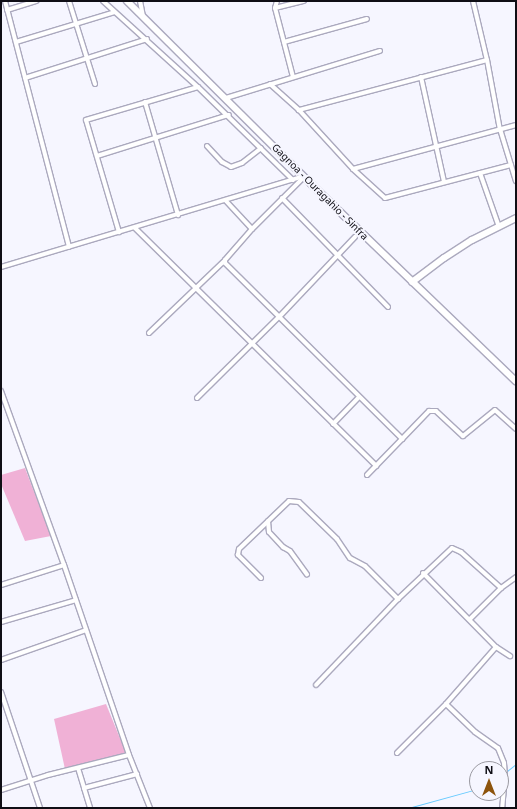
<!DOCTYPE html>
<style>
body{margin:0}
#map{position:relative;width:517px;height:809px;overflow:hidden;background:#f6f6ff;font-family:"Noto Sans",sans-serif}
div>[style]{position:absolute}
.green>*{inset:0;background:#f0b1d6}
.stream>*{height:1px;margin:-0.5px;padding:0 0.5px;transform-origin:0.5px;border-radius:0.5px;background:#66cafe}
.roads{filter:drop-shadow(1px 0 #aba9be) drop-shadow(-1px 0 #aba9be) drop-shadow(0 1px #aba9be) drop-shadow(0 -1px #aba9be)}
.street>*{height:4px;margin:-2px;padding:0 2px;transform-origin:2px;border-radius:2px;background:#fff}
.secondary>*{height:6px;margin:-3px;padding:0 3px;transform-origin:3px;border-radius:3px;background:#fff}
span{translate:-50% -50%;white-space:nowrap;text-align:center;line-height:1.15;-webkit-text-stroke:4px #f6f6ff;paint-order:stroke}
.street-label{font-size:10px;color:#0f0e15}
.frame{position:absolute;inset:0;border:2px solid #0f0e15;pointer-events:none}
.north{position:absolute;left:469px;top:761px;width:40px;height:40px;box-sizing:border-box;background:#f6f6ff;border:1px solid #9a99a1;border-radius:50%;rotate:0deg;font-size:11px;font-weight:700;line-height:16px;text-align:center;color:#0f0e15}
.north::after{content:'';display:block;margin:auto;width:14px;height:18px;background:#8d540d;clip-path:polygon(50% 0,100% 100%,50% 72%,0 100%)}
</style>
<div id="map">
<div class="green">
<div style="clip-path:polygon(25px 468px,51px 536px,25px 541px,1px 484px,1px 475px)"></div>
<div style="clip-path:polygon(106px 704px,126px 753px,65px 769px,54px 719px)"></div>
</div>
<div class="stream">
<div style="left:507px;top:771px;width:11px;rotate:-38deg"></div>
<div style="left:408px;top:808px;width:72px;rotate:-15.4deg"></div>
</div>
<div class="roads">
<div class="street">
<div style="left:5px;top:1px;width:254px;rotate:75.4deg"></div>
<div style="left:69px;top:1px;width:87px;rotate:72.6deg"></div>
<div style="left:103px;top:1px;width:128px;rotate:42.2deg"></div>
<div style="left:198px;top:87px;width:117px;rotate:163.6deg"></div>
<div style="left:86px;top:120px;width:117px;rotate:73.6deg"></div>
<div style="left:140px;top:1px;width:15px;rotate:79deg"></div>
<div style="left:473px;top:1px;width:61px;rotate:76.7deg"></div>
<div style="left:275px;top:8px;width:7px;rotate:-74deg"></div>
<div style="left:7px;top:10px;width:31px;rotate:-17deg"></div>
<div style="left:16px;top:42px;width:103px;rotate:-16.9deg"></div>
<div style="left:284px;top:42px;width:86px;rotate:-15.5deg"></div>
<div style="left:293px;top:77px;width:71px;rotate:-104.6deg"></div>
<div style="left:275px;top:8px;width:30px;rotate:-14deg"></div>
<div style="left:421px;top:77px;width:107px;rotate:77.6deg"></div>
<div style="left:25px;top:78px;width:128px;rotate:-17.7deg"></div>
<div style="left:270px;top:84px;width:39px;rotate:42deg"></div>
<div style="left:299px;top:110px;width:80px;rotate:47.5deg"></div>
<div style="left:353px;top:169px;width:43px;rotate:42.2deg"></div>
<div style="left:385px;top:198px;width:130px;rotate:-14.7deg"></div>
<div style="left:511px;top:165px;width:37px;rotate:-107deg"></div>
<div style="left:500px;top:130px;width:71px;rotate:-100.5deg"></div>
<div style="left:487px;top:60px;width:195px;rotate:165.1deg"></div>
<div style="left:198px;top:87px;width:133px;rotate:44.4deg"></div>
<div style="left:226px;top:98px;width:161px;rotate:-17deg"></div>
<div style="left:145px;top:102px;width:118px;rotate:73.7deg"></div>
<div style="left:207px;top:146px;width:22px;rotate:47deg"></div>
<div style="left:222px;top:162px;width:10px;rotate:29deg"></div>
<div style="left:231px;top:167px;width:12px;rotate:-20deg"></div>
<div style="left:242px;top:163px;width:24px;rotate:-38deg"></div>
<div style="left:97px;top:156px;width:138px;rotate:-17.3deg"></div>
<div style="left:511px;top:165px;width:17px;rotate:73deg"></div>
<div style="left:353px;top:169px;width:169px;rotate:-15.1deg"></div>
<div style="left:480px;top:173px;width:57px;rotate:70.6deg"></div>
<div style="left:282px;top:198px;width:152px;rotate:45.8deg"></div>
<div style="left:226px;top:201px;width:38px;rotate:47deg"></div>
<div style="left:252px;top:229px;width:41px;rotate:131.1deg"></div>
<div style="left:225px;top:260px;width:3px;rotate:90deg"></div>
<div style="left:225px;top:263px;width:250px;rotate:44.8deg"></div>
<div style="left:402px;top:439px;width:39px;rotate:-46deg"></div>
<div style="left:429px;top:411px;width:7px"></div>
<div style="left:436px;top:411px;width:37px;rotate:43deg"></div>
<div style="left:463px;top:436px;width:41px;rotate:-39.1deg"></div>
<div style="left:495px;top:410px;width:28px;rotate:42deg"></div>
<div style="left:135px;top:228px;width:339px;rotate:44.6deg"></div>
<div style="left:252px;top:229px;width:74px;rotate:-45deg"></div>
<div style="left:1px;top:267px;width:316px;rotate:-16.7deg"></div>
<div style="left:149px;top:333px;width:105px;rotate:-43.8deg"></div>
<div style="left:1px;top:391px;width:185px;rotate:70.1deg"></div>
<div style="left:64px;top:565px;width:201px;rotate:71.1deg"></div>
<div style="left:129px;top:755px;width:57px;rotate:68.4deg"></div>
<div style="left:197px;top:398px;width:117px;rotate:-44.7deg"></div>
<div style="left:280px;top:316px;width:109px;rotate:-46.5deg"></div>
<div style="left:333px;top:424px;width:37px;rotate:-46deg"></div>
<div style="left:367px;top:475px;width:50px;rotate:-45.8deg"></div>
<div style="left:268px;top:521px;width:11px;rotate:85deg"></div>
<div style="left:269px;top:532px;width:21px;rotate:47deg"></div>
<div style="left:283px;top:547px;width:8px;rotate:30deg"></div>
<div style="left:290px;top:551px;width:29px;rotate:54deg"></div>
<div style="left:423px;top:573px;width:104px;rotate:45.4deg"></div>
<div style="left:496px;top:647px;width:76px;rotate:131.3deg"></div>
<div style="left:446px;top:704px;width:40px;rotate:44deg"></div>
<div style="left:475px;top:732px;width:28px;rotate:35deg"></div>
<div style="left:498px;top:748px;width:16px;rotate:68deg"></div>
<div style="left:504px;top:763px;width:13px;rotate:86deg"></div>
<div style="left:505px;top:776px;width:32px;rotate:95deg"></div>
<div style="left:261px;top:578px;width:33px;rotate:-135deg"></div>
<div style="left:238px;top:555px;width:6px;rotate:-81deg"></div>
<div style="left:239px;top:549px;width:69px;rotate:-43.8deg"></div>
<div style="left:289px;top:501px;width:10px;rotate:6deg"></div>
<div style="left:299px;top:502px;width:53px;rotate:44.2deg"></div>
<div style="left:337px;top:539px;width:23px;rotate:56deg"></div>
<div style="left:350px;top:558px;width:17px;rotate:28deg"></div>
<div style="left:365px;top:566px;width:47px;rotate:45deg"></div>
<div style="left:398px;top:599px;width:74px;rotate:-43.4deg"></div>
<div style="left:452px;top:548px;width:10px;rotate:24deg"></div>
<div style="left:461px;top:552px;width:54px;rotate:42deg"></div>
<div style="left:1px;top:585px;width:66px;rotate:-17.6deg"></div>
<div style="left:470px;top:619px;width:44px;rotate:-45deg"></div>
<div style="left:501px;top:588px;width:19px;rotate:-36deg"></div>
<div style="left:1px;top:622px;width:78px;rotate:-16.3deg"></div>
<div style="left:496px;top:647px;width:17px;rotate:33deg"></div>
<div style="left:1px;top:660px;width:90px;rotate:-19.4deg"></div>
<div style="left:316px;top:685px;width:119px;rotate:-46.4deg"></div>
<div style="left:1px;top:692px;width:122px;rotate:71.4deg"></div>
<div style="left:397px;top:753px;width:69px;rotate:-45deg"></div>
<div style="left:78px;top:768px;width:21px;rotate:73deg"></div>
<div style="left:84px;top:788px;width:55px;rotate:-14.8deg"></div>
<div style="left:84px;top:788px;width:21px;rotate:73deg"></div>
<div style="left:1px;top:790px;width:49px;rotate:-17.7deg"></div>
<div style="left:48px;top:775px;width:83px;rotate:-13.9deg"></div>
</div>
<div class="secondary">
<div style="left:127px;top:1px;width:261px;rotate:44.8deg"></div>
<div style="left:312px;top:185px;width:283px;rotate:43.9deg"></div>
<div style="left:412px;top:282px;width:40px;rotate:-37deg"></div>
<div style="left:444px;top:258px;width:33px;rotate:-33deg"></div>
<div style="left:472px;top:240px;width:49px;rotate:-26.6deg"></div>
</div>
</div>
<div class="street-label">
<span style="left:320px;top:192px;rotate:45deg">Gagnoa - Ouragahio - Sinfra</span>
</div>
<div class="frame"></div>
<div class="north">N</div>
</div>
